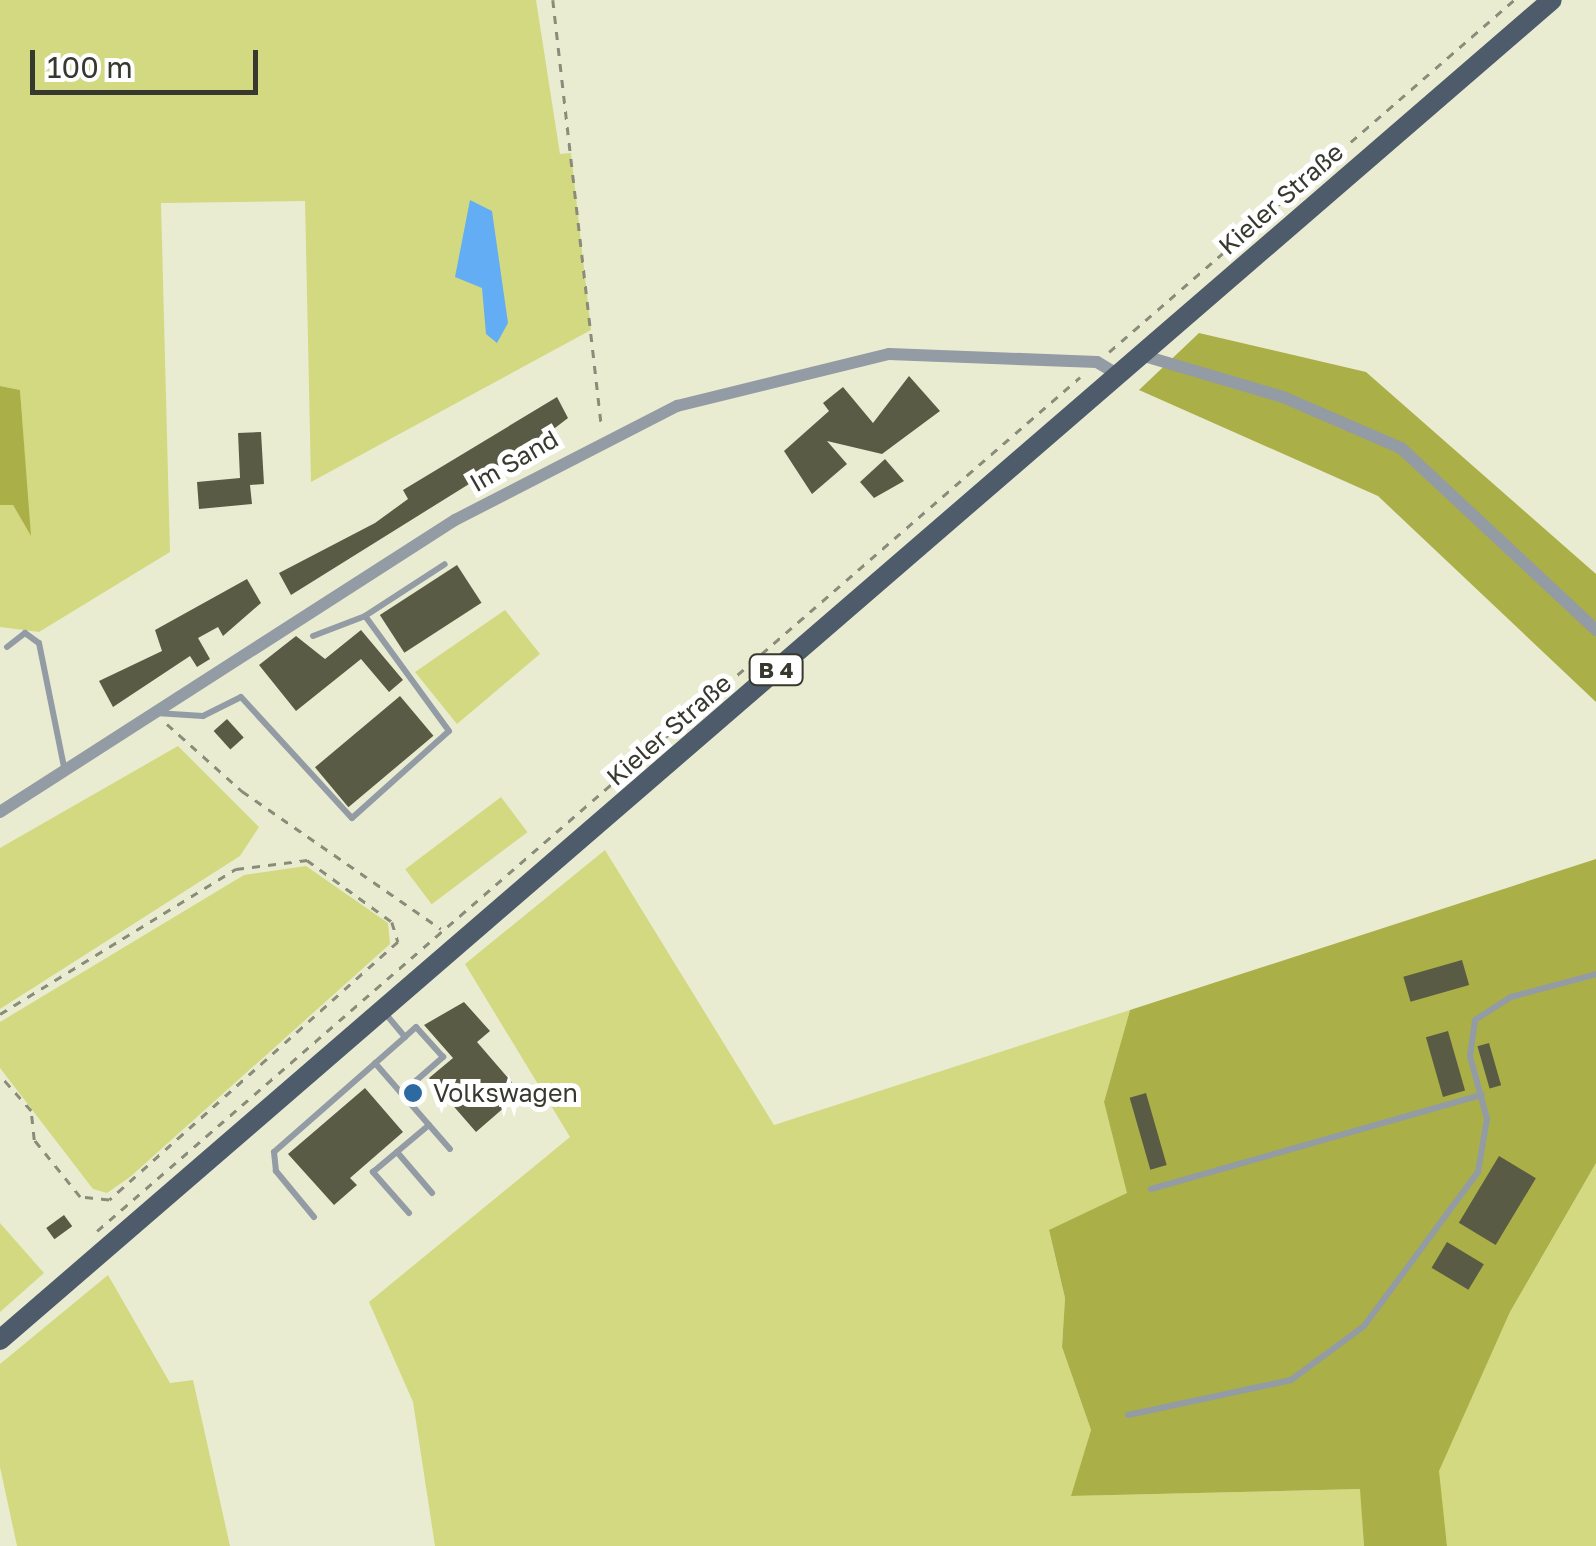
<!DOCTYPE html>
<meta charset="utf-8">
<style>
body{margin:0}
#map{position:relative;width:1596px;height:1546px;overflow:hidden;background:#eaecd1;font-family:"Golos Text",sans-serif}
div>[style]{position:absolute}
.green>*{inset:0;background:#d3d980;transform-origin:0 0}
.forest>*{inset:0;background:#abaf47}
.water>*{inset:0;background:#63adf4}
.building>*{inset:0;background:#595b44;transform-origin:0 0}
.path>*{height:2.5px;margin-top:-1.25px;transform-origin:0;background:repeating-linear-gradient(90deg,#8a8c7a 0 8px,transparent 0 16px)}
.lane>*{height:6px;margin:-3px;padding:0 3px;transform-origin:3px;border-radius:3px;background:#939ba4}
.street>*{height:12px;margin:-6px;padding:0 6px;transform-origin:6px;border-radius:6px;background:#939ba4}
.primary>*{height:20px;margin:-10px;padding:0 10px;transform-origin:10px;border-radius:10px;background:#4d5b6a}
.dots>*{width:28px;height:28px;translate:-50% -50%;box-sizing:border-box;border:5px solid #fff;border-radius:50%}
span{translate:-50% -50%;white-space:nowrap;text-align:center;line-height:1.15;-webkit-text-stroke:10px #fff;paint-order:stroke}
.shield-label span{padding:2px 8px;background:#fff;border:2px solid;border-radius:8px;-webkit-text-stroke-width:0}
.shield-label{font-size:22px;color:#37382e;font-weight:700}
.street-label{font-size:25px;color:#37382e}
.poi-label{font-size:25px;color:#37382e}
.left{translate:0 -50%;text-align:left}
.scale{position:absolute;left:30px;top:50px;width:228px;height:45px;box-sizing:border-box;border:5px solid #37382e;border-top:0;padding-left:12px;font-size:30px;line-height:35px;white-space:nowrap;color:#37382e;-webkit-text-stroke:8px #fff;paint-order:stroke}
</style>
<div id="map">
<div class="green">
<div style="clip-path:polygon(0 0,536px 0,560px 154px,571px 153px,591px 330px,311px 482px,305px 201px,161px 203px,170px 552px,39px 632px,0 627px,0 505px,13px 505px,30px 534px,20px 390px,0 386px)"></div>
<div style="clip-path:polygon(505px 610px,540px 654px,457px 724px,415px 672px)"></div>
<div style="clip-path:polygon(178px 746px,259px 827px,240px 856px,0 1009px,0 848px)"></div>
<div style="left:501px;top:797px;width:44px;height:120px;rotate:53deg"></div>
<div style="clip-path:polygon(605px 850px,774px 1125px,1130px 1010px,1104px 1102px,1128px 1194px,1049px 1231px,1065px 1298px,1062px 1347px,1091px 1430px,1072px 1496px,1361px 1489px,1364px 1546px,435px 1546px,413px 1402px,369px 1302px,570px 1137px,465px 964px)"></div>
<div style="clip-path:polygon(306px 866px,388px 923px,390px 944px,130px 1177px,107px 1193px,93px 1189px,0 1068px,0 1022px,244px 875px)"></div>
<div style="clip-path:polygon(1596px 1163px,1596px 1546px,1447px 1546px,1438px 1471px,1510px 1312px)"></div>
<div style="clip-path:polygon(0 1223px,44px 1273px,0 1312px)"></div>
<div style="clip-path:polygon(108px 1275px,170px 1383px,193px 1380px,230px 1546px,17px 1546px,0 1467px,0 1364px)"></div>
</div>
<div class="forest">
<div style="clip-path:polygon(1199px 333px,1366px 372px,1596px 574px,1596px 702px,1378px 496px,1139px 390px)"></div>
<div style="clip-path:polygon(0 386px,20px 390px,31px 536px,13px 505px,0 505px)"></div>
<div style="clip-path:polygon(1596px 859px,1596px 1163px,1510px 1312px,1439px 1471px,1447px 1546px,1364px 1546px,1360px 1489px,1071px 1496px,1091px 1430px,1062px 1347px,1065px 1298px,1049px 1230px,1127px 1193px,1104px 1102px,1130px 1010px)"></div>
</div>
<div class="water">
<div style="clip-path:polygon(470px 200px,492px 211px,508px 323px,497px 343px,486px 334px,482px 288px,455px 277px)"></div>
</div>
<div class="building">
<div style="clip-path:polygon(909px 376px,940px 411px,882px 454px,827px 441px,847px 464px,812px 494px,784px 451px,829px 411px,823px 403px,843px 387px,873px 423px)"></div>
<div style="clip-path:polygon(557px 397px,568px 418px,538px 441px,291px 595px,279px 573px,375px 523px,408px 499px,403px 490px)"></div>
<div style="clip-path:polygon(261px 432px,264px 484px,250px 485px,252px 504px,199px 509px,197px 482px,240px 478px,238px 433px)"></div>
<div style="clip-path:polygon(885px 459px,904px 481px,874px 498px,860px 482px)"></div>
<div style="left:457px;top:565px;width:45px;height:92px;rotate:57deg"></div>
<div style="clip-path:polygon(247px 579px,261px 603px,223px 636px,218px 627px,198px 638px,210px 659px,197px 667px,190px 656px,113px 707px,99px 681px,162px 651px,155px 630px)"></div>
<div style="clip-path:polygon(361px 630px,403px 680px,389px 692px,361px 659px,296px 711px,259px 665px,296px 636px,325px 659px)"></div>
<div style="left:400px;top:696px;width:52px;height:111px;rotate:50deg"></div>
<div style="left:227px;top:719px;width:25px;height:18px;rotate:48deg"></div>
<div style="left:1462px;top:960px;width:26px;height:61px;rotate:74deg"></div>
<div style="clip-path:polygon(464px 1002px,490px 1031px,477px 1042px,521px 1093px,476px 1132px,429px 1078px,453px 1058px,424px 1025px)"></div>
<div style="left:1448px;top:1031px;width:62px;height:23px;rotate:74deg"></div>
<div style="left:1489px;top:1043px;width:44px;height:12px;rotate:74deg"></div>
<div style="clip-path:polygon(365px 1088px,403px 1132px,350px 1178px,357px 1185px,334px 1205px,288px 1154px)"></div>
<div style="left:1146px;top:1093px;width:75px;height:17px;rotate:74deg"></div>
<div style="left:1499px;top:1156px;width:43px;height:78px;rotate:31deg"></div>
<div style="left:64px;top:1215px;width:14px;height:22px;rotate:54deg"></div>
<div style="left:1447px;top:1242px;width:43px;height:30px;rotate:31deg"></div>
</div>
<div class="path">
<div style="left:553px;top:0;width:430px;rotate:83.5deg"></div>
<div style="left:1109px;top:352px;width:537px;rotate:-41deg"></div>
<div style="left:167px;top:724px;width:101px;rotate:41.8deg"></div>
<div style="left:242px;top:791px;width:242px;rotate:34.7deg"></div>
<div style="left:0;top:1014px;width:277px;rotate:-31.6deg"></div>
<div style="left:236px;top:869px;width:72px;rotate:-7.2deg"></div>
<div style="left:307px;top:860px;width:105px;rotate:36.1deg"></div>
<div style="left:392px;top:922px;width:21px;rotate:73deg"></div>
<div style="left:398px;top:942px;width:387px;rotate:138.2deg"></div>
<div style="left:109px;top:1200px;width:29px;rotate:-174deg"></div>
<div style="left:80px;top:1197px;width:73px;rotate:-128.9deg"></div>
<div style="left:34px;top:1140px;width:29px;rotate:-96deg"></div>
<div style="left:31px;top:1111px;width:47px;rotate:-131.5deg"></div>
<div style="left:97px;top:1231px;width:1302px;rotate:-40.98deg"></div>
</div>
<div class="lane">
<div style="left:313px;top:636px;width:56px;rotate:-21deg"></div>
<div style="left:7px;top:647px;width:23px;rotate:-38deg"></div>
<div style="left:25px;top:633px;width:17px;rotate:36deg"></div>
<div style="left:39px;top:643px;width:132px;rotate:78.6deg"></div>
<div style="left:156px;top:713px;width:47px;rotate:3.7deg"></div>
<div style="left:203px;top:716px;width:42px;rotate:-26.6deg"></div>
<div style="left:241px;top:697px;width:164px;rotate:47.5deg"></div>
<div style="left:352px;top:818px;width:130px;rotate:-41.9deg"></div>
<div style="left:449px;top:731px;width:142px;rotate:-126.1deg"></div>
<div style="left:365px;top:616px;width:95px;rotate:-33deg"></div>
<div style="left:375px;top:1063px;width:114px;rotate:48.9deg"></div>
<div style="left:402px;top:1093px;width:55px;rotate:-41.3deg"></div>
<div style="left:443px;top:1057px;width:40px;rotate:-132deg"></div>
<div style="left:416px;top:1027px;width:15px;rotate:138deg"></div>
<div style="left:397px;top:1152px;width:54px;rotate:49.5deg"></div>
<div style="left:1151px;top:1189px;width:344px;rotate:-15.9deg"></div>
<div style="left:409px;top:1213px;width:55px;rotate:-131.3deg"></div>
<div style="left:373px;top:1172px;width:73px;rotate:-40deg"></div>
<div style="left:314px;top:1217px;width:60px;rotate:-129.6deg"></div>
<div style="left:276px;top:1171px;width:19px;rotate:-96deg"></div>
<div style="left:274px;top:1152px;width:174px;rotate:-41.3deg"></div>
<div style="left:405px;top:1037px;width:34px;rotate:-130deg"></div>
<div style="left:1128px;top:1415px;width:167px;rotate:-12.1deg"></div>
<div style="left:1291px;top:1380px;width:91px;rotate:-36.5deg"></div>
<div style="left:1364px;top:1326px;width:192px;rotate:-53.5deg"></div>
<div style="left:1478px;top:1172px;width:54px;rotate:-80.4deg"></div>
<div style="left:1487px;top:1119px;width:65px;rotate:-105.1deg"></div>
<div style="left:1470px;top:1056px;width:36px;rotate:-82deg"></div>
<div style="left:1475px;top:1020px;width:43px;rotate:-32.6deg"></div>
<div style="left:1511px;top:997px;width:88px;rotate:-15.1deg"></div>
</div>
<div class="street">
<div style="left:1141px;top:355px;width:148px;rotate:16.5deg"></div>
<div style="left:1283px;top:397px;width:129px;rotate:23.4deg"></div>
<div style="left:1401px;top:448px;width:267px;rotate:43deg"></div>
<div style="left:0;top:812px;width:541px;rotate:-32.69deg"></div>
<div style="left:455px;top:520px;width:250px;rotate:-27.2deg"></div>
<div style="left:677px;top:406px;width:218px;rotate:-13.8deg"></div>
<div style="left:889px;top:354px;width:208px;rotate:2.2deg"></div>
<div style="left:1097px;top:362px;width:26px;rotate:31deg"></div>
</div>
<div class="primary">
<div style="left:0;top:1340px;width:2050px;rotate:-40.81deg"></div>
</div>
<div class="dots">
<div style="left:413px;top:1093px;background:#2d6aa1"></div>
</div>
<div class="shield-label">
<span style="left:776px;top:670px">B 4</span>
</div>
<div class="street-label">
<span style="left:1281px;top:199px;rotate:-41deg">Kieler Straße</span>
<span style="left:514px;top:461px;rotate:-30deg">Im Sand</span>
<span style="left:669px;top:730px;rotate:-41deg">Kieler Straße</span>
</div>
<div class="poi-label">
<span class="left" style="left:433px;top:1093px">Volkswagen</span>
</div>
<div class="scale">100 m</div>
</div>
